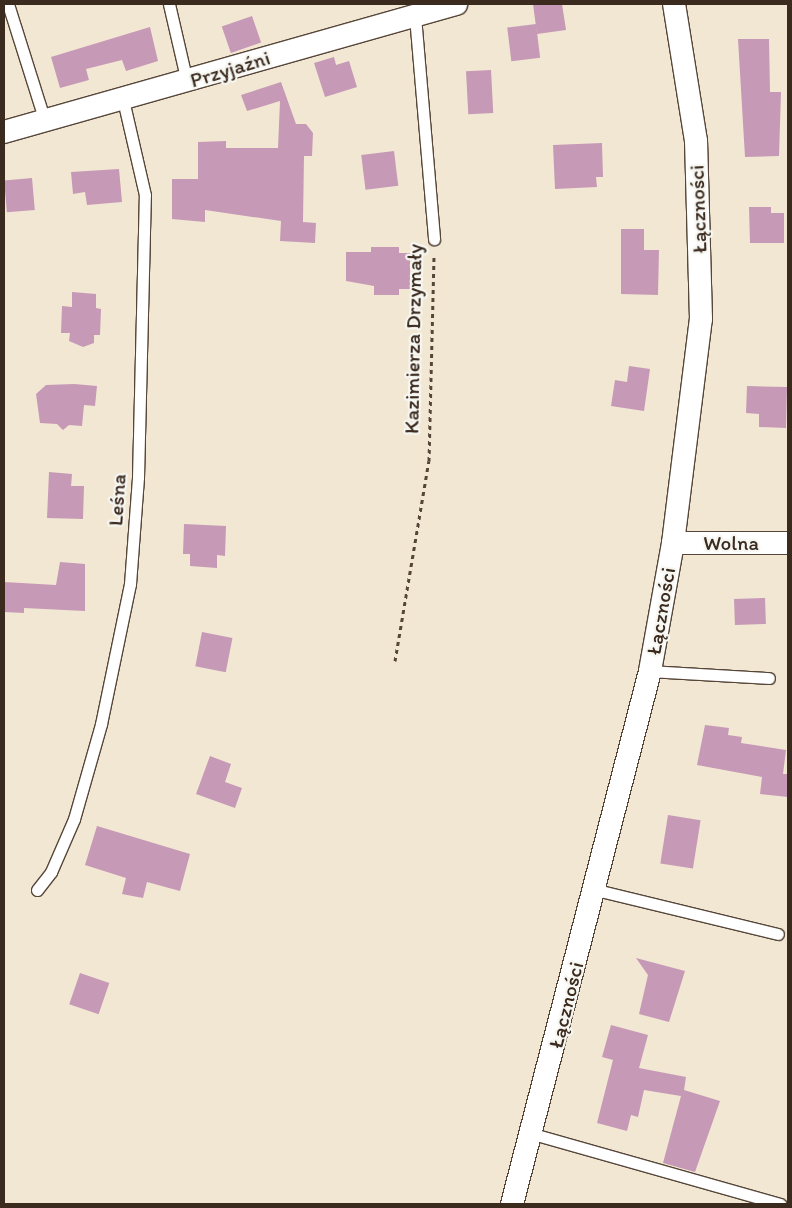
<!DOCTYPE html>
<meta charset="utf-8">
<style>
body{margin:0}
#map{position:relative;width:792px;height:1208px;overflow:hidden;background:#f2e7d2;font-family:Itim,sans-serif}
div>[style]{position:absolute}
.building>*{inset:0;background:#c699b7;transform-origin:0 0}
.path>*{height:3px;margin-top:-1.5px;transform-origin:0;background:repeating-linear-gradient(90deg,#564639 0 4px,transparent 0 8px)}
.roads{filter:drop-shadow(1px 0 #564639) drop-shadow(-1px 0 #564639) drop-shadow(0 1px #564639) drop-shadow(0 -1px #564639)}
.lane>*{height:11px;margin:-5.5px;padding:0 5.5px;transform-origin:5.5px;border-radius:5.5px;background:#fff}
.street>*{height:22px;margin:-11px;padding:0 11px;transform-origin:11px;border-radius:11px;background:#fff}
span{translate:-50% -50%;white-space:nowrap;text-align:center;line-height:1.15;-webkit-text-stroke:4.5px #f6f6f2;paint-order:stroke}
.street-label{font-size:21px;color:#3b2a1e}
.frame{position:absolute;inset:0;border:5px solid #3b2a1e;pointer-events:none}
</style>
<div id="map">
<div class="building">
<div style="clip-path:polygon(533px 4px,562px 4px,566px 30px,537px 34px)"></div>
<div style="left:252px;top:16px;width:28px;height:32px;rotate:71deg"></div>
<div style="left:536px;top:24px;width:34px;height:29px;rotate:83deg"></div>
<div style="clip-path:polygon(150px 27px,158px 61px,126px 71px,122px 60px,86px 69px,89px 80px,60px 88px,51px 57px)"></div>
<div style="clip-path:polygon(738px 39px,769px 39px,770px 92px,781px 92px,779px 156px,745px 157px)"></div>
<div style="clip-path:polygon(334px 57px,336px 65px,349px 61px,357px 87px,325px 97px,314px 63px)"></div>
<div style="left:491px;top:70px;width:43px;height:25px;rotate:87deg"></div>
<div style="clip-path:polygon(281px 82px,296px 124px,306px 124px,313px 133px,312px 156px,304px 156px,303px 222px,316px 223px,315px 243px,280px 241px,281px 221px,205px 210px,205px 222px,172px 219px,172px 179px,198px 179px,198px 142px,226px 141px,226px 148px,278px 148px,280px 101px,247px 111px,241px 95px)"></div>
<div style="clip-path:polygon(602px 143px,603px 177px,596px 177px,597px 187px,555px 189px,553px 145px)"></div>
<div style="left:394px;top:151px;width:35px;height:33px;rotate:83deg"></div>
<div style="clip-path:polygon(119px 169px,122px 202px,87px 205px,85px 192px,73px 194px,71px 172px)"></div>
<div style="left:32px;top:178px;width:32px;height:28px;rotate:85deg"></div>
<div style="clip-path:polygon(749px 207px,771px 207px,771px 213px,784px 213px,784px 243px,750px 243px)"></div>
<div style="clip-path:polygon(621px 229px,644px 229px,644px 250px,659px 250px,658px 295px,621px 294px)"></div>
<div style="clip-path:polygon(371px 247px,399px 247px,399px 253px,410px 253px,410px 289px,399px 289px,399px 295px,374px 295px,374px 286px,346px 281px,346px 252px,371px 252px)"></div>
<div style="clip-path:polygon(72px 292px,96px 294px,96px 308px,101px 309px,100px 335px,94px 335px,94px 343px,83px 347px,69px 341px,70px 333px,61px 333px,62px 306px,72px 307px)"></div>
<div style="clip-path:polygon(629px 366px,650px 369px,644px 411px,611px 406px,615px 380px,627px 382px)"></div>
<div style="clip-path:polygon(74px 384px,97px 386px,95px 406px,84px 405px,82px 426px,69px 425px,63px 430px,57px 424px,40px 423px,36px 394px,46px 385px)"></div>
<div style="clip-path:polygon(747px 386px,787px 387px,786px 428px,759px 427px,759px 414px,746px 413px)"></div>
<div style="clip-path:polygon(49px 472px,72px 474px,71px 486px,84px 486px,83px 519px,47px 518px)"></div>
<div style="clip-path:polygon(184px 524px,226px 526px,225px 556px,217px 555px,217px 568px,190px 566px,190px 554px,183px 554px)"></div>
<div style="clip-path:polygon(60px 562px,85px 564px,85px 611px,24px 608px,24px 613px,4px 612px,4px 582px,56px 585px)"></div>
<div style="left:765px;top:598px;width:26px;height:31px;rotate:88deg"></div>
<div style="left:202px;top:632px;width:31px;height:35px;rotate:11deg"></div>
<div style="clip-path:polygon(705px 725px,729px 728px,728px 735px,742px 737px,741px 743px,786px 750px,783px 774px,788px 774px,788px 797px,760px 794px,762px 777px,697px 765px)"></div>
<div style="clip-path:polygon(210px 756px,231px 764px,225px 782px,242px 788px,235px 808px,196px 794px)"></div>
<div style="left:668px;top:815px;width:33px;height:49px;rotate:9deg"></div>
<div style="clip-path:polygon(97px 826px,190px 854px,180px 891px,147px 882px,143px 898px,122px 894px,126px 878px,85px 865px)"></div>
<div style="clip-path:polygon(636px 958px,685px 971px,669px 1022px,639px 1014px,648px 975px)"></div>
<div style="left:80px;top:973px;width:31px;height:33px;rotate:19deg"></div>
<div style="clip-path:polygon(611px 1025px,648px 1035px,639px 1068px,686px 1077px,684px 1090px,720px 1101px,695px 1172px,663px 1163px,681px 1096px,644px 1090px,638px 1117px,631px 1115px,627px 1131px,597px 1123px,613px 1060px,602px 1057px)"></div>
</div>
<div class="path">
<div style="left:395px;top:661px;width:203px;rotate:-80.4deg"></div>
<div style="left:429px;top:461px;width:206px;rotate:-88.6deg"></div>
</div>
<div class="roads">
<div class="lane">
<div style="left:8px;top:4px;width:123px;rotate:72.5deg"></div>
<div style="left:169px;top:4px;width:80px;rotate:77deg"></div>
<div style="left:415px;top:16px;width:224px;rotate:85.1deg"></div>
<div style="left:650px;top:671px;width:119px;rotate:3.4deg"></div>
<div style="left:37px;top:890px;width:23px;rotate:-52deg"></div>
<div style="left:51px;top:872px;width:58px;rotate:-66.5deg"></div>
<div style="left:74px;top:819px;width:99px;rotate:-74.1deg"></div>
<div style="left:101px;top:724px;width:143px;rotate:-78.3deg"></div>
<div style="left:130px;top:584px;width:107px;rotate:-85.7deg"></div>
<div style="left:138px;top:477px;width:282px;rotate:-88.6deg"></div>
<div style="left:145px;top:195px;width:98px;rotate:-103deg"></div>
<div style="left:596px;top:890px;width:187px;rotate:13.6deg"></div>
<div style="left:533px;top:1134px;width:257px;rotate:15.8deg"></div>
</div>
<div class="street">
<div style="left:4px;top:132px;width:470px;rotate:-15.8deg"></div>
<div style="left:673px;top:543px;width:115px"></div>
<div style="left:512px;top:1204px;width:551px;rotate:-75.48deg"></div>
<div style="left:650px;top:671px;width:130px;rotate:-79.8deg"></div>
<div style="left:673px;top:543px;width:226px;rotate:-82.9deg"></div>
<div style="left:701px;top:319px;width:178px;rotate:-91.6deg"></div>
<div style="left:696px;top:141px;width:139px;rotate:-99.1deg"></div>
</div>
</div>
<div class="street-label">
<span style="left:230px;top:69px;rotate:-17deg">Przyjaźni</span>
<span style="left:698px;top:209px;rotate:-92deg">Łączności</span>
<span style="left:413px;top:339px;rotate:-89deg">Kazimierza Drzymały</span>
<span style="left:117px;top:500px;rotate:-86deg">Leśna</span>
<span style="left:731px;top:543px">Wolna</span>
<span style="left:661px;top:611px;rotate:-80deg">Łączności</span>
<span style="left:566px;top:1005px;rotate:-76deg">Łączności</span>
</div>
<div class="frame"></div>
</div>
